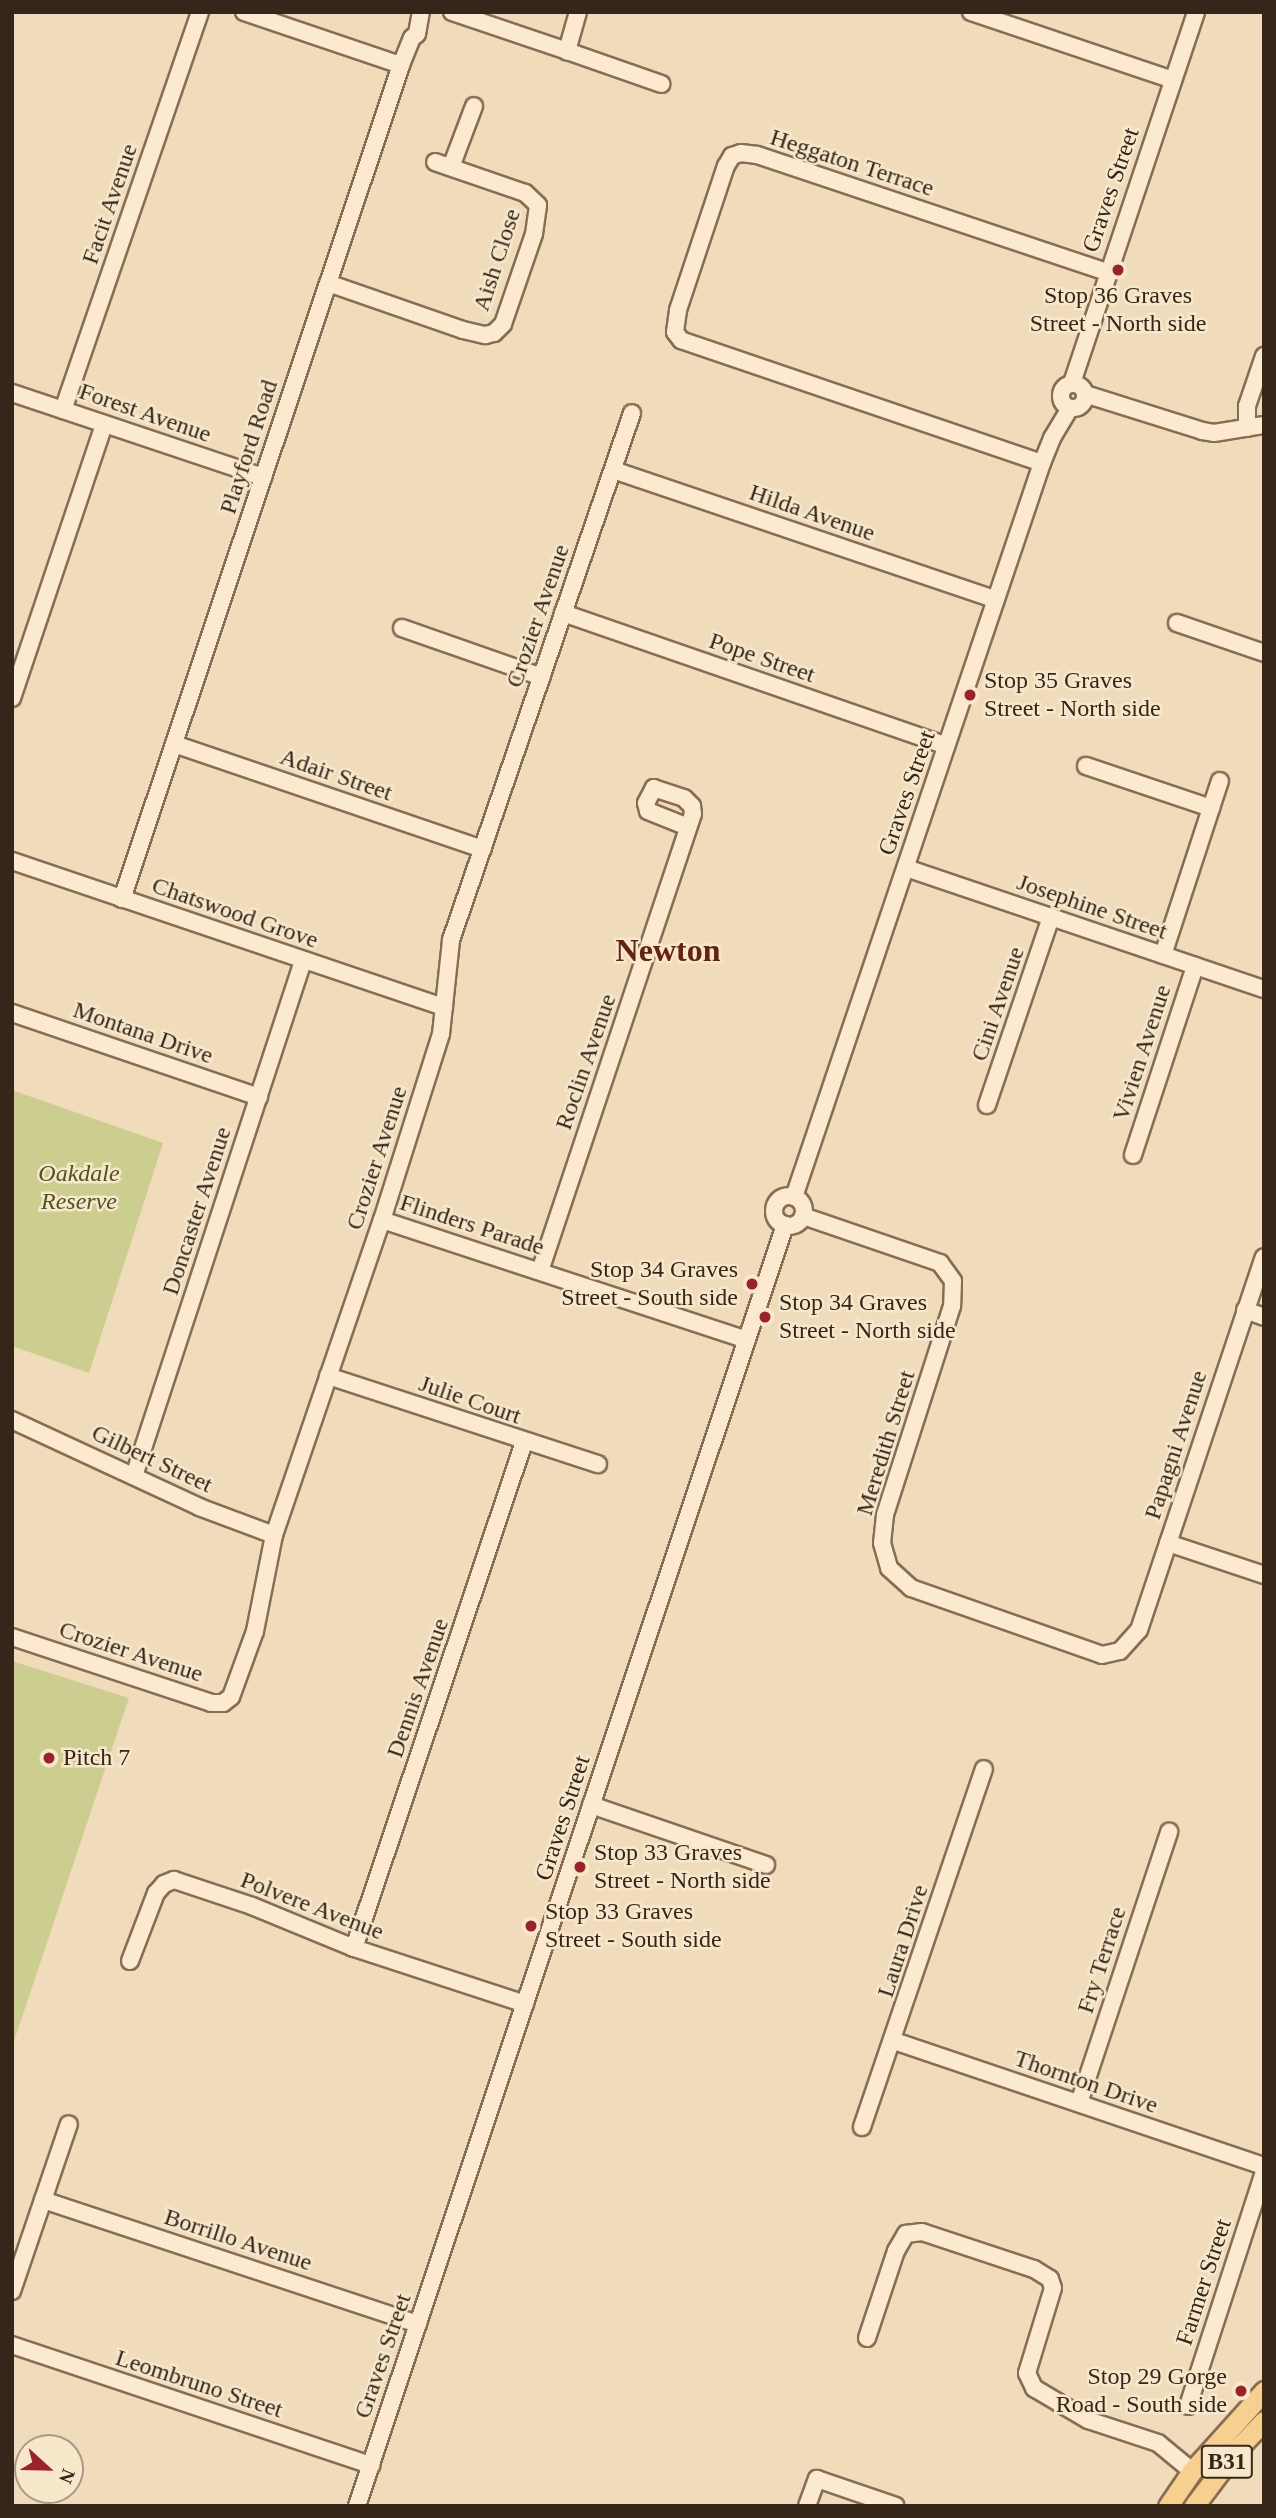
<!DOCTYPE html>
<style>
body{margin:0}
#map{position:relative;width:1276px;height:2518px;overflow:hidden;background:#f0dcbb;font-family:"Times New Roman",serif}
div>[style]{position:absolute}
.green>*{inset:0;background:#ccce8f}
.roads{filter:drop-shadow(2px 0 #886c54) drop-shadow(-2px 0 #886c54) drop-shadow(0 2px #886c54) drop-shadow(0 -2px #886c54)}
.minor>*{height:16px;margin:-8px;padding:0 8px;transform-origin:8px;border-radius:8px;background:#fbeacf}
.minor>.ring{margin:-8px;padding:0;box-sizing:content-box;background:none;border:16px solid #fbeacf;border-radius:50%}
.major>*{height:19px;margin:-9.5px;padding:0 9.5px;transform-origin:9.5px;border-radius:9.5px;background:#f7cf8f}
.dots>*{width:19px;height:19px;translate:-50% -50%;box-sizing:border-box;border:4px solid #f7e7cb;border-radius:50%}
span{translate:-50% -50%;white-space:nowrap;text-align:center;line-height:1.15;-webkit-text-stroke:5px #f7e7cb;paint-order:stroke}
.shield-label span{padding:2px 5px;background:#f7e7cb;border:2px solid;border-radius:5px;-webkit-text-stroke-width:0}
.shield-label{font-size:23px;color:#36261a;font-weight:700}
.street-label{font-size:24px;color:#36261a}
.poi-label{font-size:24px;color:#36261a}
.left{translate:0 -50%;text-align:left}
.right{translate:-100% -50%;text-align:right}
.park-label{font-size:24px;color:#4b541f;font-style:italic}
.district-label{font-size:32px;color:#662117;font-weight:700}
.frame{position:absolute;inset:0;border:14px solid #36261a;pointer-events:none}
.north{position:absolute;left:14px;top:2434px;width:70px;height:70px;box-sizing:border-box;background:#f7e7cb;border:2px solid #aa9a84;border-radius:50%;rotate:112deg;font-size:19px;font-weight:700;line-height:28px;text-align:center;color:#36261a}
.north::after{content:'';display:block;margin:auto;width:24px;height:32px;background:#9b212b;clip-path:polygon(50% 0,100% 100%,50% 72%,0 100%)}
</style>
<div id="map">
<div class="green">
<div style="clip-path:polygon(12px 1090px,163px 1143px,89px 1373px,12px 1346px)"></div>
<div style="clip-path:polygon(12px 1661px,129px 1698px,12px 2047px)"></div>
</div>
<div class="roads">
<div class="minor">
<div style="left:244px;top:12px;width:166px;rotate:18.7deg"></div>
<div style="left:452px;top:12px;width:121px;rotate:18.7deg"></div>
<div style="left:578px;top:12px;width:41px;rotate:105.8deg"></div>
<div style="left:567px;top:51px;width:100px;rotate:19.3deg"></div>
<div style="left:971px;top:12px;width:213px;rotate:18.6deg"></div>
<div style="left:451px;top:167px;width:65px;rotate:-69.3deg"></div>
<div style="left:328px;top:283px;width:143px;rotate:19.2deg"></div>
<div style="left:463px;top:330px;width:23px;rotate:13deg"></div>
<div style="left:485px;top:335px;width:9px;rotate:-13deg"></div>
<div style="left:494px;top:333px;width:13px;rotate:-45deg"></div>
<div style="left:503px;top:324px;width:95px;rotate:-71deg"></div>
<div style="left:534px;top:234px;width:29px;rotate:-82deg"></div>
<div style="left:538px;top:205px;width:18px;rotate:-137deg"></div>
<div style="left:525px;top:193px;width:95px;rotate:-161deg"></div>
<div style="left:1072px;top:383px;width:391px;rotate:-71.5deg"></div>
<div class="ring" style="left:1061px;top:384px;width:8px;height:8px"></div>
<div style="left:12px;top:393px;width:265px;rotate:18.5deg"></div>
<div style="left:1085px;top:394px;width:123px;rotate:17.5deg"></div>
<div style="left:1202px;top:431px;width:12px;rotate:9deg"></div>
<div style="left:1214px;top:433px;width:51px;rotate:-9.1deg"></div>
<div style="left:63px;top:410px;width:421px;rotate:-71deg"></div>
<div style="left:1247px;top:428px;width:22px;rotate:-90deg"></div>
<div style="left:1247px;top:406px;width:53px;rotate:-71.2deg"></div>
<div style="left:1042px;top:463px;width:381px;rotate:-161.2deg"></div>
<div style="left:681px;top:340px;width:10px;rotate:-127deg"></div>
<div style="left:675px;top:332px;width:22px;rotate:-82deg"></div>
<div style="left:678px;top:310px;width:152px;rotate:-71.6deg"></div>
<div style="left:726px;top:166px;width:12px;rotate:-59deg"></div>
<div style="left:732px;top:156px;width:9px;rotate:-18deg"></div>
<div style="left:741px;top:153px;width:16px;rotate:7deg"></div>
<div style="left:757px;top:155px;width:369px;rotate:18.5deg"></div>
<div style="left:613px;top:470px;width:404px;rotate:18.7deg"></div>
<div style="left:563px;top:613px;width:405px;rotate:19.1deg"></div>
<div style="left:1177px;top:623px;width:92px;rotate:19deg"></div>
<div style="left:402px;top:628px;width:148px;rotate:19.3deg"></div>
<div style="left:12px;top:698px;width:289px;rotate:-71.4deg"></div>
<div style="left:174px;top:744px;width:326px;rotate:18.8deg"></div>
<div style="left:1086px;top:766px;width:132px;rotate:18.6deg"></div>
<div style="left:12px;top:861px;width:456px;rotate:18.7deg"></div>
<div style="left:906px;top:868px;width:378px;rotate:18.7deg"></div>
<div style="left:122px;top:899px;width:879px;rotate:-71.5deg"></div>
<div style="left:401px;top:65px;width:29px;rotate:-68deg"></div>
<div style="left:412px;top:38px;width:6px;rotate:-39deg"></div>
<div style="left:417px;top:34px;width:22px;rotate:-80deg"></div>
<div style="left:1163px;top:955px;width:183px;rotate:-71.9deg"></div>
<div style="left:12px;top:1013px;width:261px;rotate:18.8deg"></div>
<div style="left:987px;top:1105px;width:199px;rotate:-71.2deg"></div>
<div style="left:1133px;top:1155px;width:199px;rotate:-71.8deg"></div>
<div class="ring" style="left:774px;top:1196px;width:14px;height:14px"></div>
<div style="left:794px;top:1197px;width:775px;rotate:-71.33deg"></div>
<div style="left:1042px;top:463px;width:27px;rotate:-68deg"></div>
<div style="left:1052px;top:438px;width:35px;rotate:-59deg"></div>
<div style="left:803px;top:1216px;width:145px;rotate:18.9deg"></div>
<div style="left:940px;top:1263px;width:22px;rotate:54deg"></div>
<div style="left:953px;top:1281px;width:25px;rotate:92deg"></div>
<div style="left:952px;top:1306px;width:219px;rotate:107.8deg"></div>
<div style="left:885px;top:1515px;width:28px;rotate:96deg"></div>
<div style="left:882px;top:1543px;width:26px;rotate:74deg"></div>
<div style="left:889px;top:1568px;width:30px;rotate:42deg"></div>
<div style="left:911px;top:1588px;width:202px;rotate:19.3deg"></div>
<div style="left:1102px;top:1655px;width:18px;rotate:-13deg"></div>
<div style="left:1120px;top:1651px;width:28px;rotate:-48deg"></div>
<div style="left:1139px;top:1630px;width:393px;rotate:-71.5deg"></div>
<div style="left:382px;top:1220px;width:384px;rotate:18.2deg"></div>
<div style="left:540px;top:1271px;width:482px;rotate:-71.5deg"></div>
<div style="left:693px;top:814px;width:8px;rotate:-97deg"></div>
<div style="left:692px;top:806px;width:11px;rotate:-135deg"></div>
<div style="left:684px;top:798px;width:32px;rotate:-162deg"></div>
<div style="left:654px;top:788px;width:17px;rotate:118deg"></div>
<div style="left:646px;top:803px;width:8px;rotate:76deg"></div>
<div style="left:648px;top:811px;width:43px;rotate:21.8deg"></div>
<div style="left:1245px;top:1310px;width:20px;rotate:20deg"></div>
<div style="left:328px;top:1376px;width:284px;rotate:18.1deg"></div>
<div style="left:12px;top:1420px;width:206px;rotate:24.9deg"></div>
<div style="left:199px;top:1507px;width:80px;rotate:20.5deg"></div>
<div style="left:134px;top:1476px;width:542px;rotate:-71.83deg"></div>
<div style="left:1168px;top:1543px;width:101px;rotate:18.4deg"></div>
<div style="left:12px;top:1637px;width:210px;rotate:18.3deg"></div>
<div style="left:211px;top:1703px;width:12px"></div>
<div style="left:223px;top:1703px;width:10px;rotate:-37deg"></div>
<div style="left:231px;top:1697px;width:70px;rotate:-70deg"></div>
<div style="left:255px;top:1631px;width:98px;rotate:-78.8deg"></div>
<div style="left:274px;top:1535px;width:333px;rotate:-71.1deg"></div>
<div style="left:382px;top:1220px;width:195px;rotate:-72.4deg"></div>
<div style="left:441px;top:1034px;width:95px;rotate:-83.9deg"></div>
<div style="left:451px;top:940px;width:557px;rotate:-71.04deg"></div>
<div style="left:591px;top:1805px;width:185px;rotate:18.9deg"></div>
<div style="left:354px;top:1948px;width:534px;rotate:-71.43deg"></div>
<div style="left:130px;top:1961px;width:73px;rotate:-69.1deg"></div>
<div style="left:156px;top:1893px;width:12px;rotate:-48deg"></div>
<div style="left:164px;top:1884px;width:11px;rotate:-22deg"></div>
<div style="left:174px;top:1880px;width:82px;rotate:18.4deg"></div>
<div style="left:252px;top:1906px;width:110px;rotate:22.4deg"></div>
<div style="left:354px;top:1948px;width:180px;rotate:18.1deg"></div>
<div style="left:894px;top:2041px;width:391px;rotate:18.7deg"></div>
<div style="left:1079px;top:2103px;width:286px;rotate:-71.6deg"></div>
<div style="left:862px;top:2127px;width:378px;rotate:-71.2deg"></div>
<div style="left:43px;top:2200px;width:395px;rotate:18.3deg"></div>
<div style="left:12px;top:2291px;width:176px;rotate:-71.2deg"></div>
<div style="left:867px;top:2338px;width:92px;rotate:-71.6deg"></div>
<div style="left:896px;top:2251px;width:20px;rotate:-60deg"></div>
<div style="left:906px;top:2234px;width:16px;rotate:-7deg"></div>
<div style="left:922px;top:2232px;width:118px;rotate:18.3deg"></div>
<div style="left:1034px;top:2269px;width:19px;rotate:32deg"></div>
<div style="left:1050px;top:2279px;width:9px;rotate:72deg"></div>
<div style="left:1053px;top:2288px;width:89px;rotate:107deg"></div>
<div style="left:1027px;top:2373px;width:17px;rotate:65deg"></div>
<div style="left:1034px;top:2388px;width:63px;rotate:30.7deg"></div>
<div style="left:1088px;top:2420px;width:74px;rotate:18.2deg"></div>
<div style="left:1158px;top:2443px;width:44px;rotate:39.5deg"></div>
<div style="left:12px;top:2345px;width:379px;rotate:18.5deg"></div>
<div style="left:1188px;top:2406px;width:246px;rotate:-72deg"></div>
<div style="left:357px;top:2506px;width:1351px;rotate:-71.52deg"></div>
<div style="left:807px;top:2506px;width:29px;rotate:-70deg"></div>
<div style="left:817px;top:2479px;width:83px;rotate:18.9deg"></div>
</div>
<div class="major">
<div style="left:1168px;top:2506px;width:42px;rotate:-55.6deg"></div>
<div style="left:1192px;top:2471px;width:108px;rotate:-48deg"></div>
<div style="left:1194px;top:2506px;width:71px;rotate:-53deg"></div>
<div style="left:1237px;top:2449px;width:39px;rotate:-46deg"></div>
</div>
</div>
<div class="dots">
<div style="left:1118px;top:270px;background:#9b212b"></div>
<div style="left:970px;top:695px;background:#9b212b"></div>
<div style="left:752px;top:1284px;background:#9b212b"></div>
<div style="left:765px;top:1317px;background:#9b212b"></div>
<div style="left:49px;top:1758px;background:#9b212b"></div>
<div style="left:580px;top:1867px;background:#9b212b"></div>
<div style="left:531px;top:1926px;background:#9b212b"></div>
<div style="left:1241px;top:2391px;background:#9b212b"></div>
</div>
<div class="shield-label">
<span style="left:1227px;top:2462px">B31</span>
</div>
<div class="street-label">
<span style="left:852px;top:163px;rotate:18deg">Heggaton Terrace</span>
<span style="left:1111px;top:190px;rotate:-71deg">Graves Street</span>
<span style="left:110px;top:204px;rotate:-71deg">Facit Avenue</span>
<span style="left:497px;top:260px;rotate:-72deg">Aish Close</span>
<span style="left:145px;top:413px;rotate:19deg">Forest Avenue</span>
<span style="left:249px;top:447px;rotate:-72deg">Playford Road</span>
<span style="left:812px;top:513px;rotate:19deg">Hilda Avenue</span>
<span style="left:538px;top:616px;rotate:-71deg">Crozier Avenue</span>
<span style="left:762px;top:658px;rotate:19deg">Pope Street</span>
<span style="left:336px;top:775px;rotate:19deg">Adair Street</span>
<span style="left:907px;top:793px;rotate:-71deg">Graves Street</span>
<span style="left:1092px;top:907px;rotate:19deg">Josephine Street</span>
<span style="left:235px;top:913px;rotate:19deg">Chatswood Grove</span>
<span style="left:998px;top:1004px;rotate:-71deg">Cini Avenue</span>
<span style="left:143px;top:1033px;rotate:19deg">Montana Drive</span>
<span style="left:1142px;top:1053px;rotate:-72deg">Vivien Avenue</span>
<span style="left:586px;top:1062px;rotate:-71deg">Roclin Avenue</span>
<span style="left:377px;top:1158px;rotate:-72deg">Crozier Avenue</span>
<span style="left:197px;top:1211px;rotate:-72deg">Doncaster Avenue</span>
<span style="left:472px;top:1225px;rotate:18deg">Flinders Parade</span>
<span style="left:470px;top:1400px;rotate:19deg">Julie Court</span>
<span style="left:886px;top:1443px;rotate:-73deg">Meredith Street</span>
<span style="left:1176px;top:1445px;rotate:-72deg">Papagni Avenue</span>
<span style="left:152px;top:1459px;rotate:25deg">Gilbert Street</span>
<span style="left:131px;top:1652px;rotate:18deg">Crozier Avenue</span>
<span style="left:418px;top:1688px;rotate:-71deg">Dennis Avenue</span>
<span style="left:563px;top:1818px;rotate:-72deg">Graves Street</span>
<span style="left:312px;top:1906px;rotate:21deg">Polvere Avenue</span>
<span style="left:903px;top:1941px;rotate:-72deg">Laura Drive</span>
<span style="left:1102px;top:1960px;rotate:-72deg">Fry Terrace</span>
<span style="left:1086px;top:2082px;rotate:19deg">Thornton Drive</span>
<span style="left:238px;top:2240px;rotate:18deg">Borrillo Avenue</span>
<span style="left:1204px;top:2282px;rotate:-72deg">Farmer Street</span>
<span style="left:383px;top:2356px;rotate:-71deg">Graves Street</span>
<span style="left:199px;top:2384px;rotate:18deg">Leombruno Street</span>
</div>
<div class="poi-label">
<span style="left:1118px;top:310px">Stop 36 Graves<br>Street - North side</span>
<span class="left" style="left:984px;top:695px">Stop 35 Graves<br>Street - North side</span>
<span class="right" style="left:738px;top:1284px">Stop 34 Graves<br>Street - South side</span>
<span class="left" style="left:779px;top:1317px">Stop 34 Graves<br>Street - North side</span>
<span class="left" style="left:63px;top:1758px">Pitch 7</span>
<span class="left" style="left:594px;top:1867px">Stop 33 Graves<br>Street - North side</span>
<span class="left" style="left:545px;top:1926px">Stop 33 Graves<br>Street - South side</span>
<span class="right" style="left:1227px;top:2391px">Stop 29 Gorge<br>Road - South side</span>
</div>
<div class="park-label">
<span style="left:79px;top:1188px">Oakdale<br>Reserve</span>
</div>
<div class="district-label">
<span style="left:668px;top:950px">Newton</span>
</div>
<div class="frame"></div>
<div class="north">N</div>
</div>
